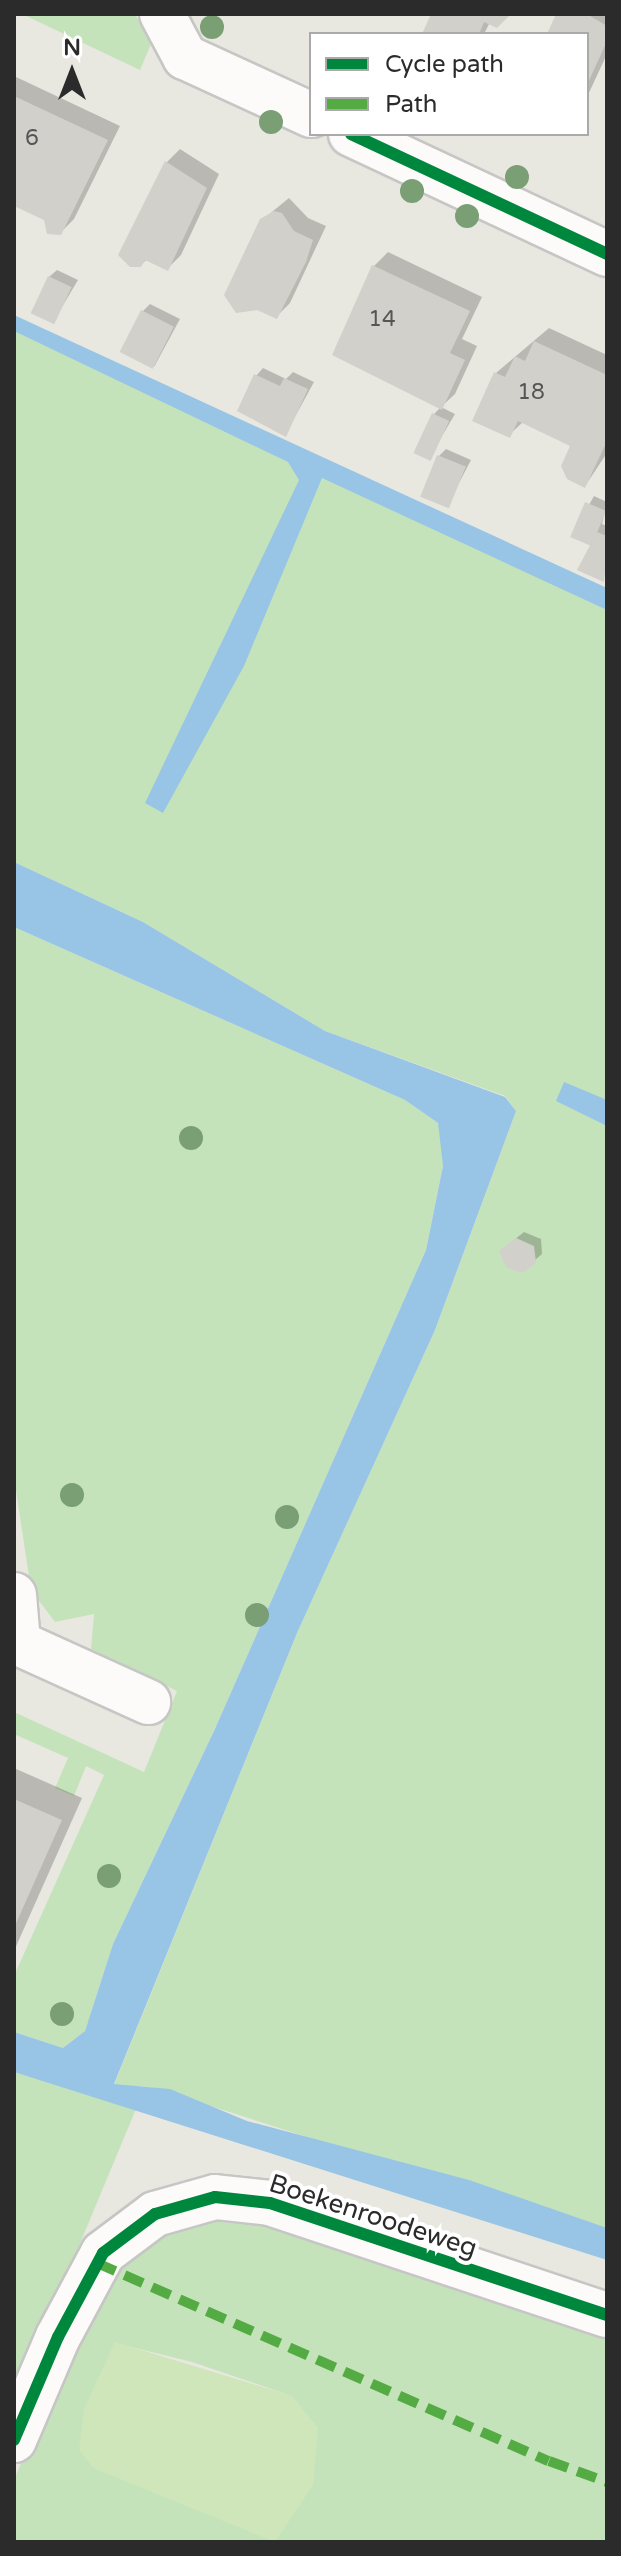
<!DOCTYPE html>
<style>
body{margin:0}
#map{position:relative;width:621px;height:2556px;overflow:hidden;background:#e8e7e0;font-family:"Varela Round",sans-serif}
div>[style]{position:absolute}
.green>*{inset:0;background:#c5e3bb}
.pitch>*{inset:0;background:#cee6b9}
.water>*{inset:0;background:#98c5e6}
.shadow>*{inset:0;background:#0003}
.building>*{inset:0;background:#d1d0cb;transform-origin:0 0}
.roads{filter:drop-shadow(2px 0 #c6c6c5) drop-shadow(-2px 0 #c6c6c5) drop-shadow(0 2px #c6c6c5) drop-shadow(0 -2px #c6c6c5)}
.minor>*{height:44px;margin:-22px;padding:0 22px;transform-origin:22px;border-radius:22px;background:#fcfbfa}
.quiet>*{height:10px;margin-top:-5px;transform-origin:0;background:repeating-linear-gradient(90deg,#54ab44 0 20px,transparent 0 30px)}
.cycleway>*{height:12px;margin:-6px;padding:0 6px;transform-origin:6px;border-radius:6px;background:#00873e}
.trees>*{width:24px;height:24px;margin:-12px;border-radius:50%;background:#7a9f75}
span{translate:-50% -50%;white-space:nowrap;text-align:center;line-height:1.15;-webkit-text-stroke:8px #fff;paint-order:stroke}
.number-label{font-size:22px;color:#555554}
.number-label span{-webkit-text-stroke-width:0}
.street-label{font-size:26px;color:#2b2b2b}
.frame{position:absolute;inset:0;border:16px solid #2b2b2b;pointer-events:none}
.legend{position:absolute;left:309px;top:32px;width:280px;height:104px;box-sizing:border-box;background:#fff;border:2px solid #aaa;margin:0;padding:10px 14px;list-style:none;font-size:24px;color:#2b2b2b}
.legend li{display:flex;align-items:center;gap:16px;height:40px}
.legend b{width:40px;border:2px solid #aaa}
.north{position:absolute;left:32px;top:32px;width:80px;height:80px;-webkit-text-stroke:6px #fff;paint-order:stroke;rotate:0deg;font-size:22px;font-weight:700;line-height:32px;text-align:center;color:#2b2b2b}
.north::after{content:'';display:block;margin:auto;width:28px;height:36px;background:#2b2b2b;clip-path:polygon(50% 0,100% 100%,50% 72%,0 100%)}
</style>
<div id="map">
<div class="green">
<div style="clip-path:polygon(22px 14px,135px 14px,151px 44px,140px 70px)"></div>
<div style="clip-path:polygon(14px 327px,607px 605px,607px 2233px,151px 2087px,114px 2085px,297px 1633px,435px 1330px,516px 1111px,505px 1096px,325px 1031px,143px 922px,14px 862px)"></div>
<div style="clip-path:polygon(14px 927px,405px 1100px,438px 1123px,442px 1134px,443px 1166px,426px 1250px,214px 1731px,113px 1944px,85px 2031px,63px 2048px,14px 2032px,14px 1976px,104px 1775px,86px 1766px,74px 1796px,55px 1788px,68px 1758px,14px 1734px,14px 1712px,144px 1772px,177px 1691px,91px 1649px,94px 1614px,55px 1622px,31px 1590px,14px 1477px)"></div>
<div style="clip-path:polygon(14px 2072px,136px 2109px,14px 2402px)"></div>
<div style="clip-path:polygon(evenodd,219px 2207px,607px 2332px,607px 2542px,14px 2542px,14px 2480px,96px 2284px,121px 2248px,219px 2207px,115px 2343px,192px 2362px,292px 2396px,115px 2343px)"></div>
</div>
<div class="pitch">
<div style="clip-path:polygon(115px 2342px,292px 2396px,318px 2428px,313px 2485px,275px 2542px,93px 2468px,79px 2449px,84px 2409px)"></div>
</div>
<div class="water">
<div style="clip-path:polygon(14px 315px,607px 588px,607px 610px,322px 478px,244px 666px,163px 813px,145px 803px,299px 480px,288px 462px,14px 331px)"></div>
<div style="clip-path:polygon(14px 862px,143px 922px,325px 1031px,505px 1097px,516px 1111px,435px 1330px,297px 1633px,114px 2084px,170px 2089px,247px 2121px,469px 2180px,607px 2228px,607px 2260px,14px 2072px,14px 2032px,63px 2048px,85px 2031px,113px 1944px,214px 1731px,426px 1250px,443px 1166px,438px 1123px,405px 1100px,14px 927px)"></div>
<div style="clip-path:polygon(564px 1082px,607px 1100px,607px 1126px,556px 1101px)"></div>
</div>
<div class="shadow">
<div style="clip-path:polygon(434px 14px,512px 14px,490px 22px,484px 34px,424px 34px)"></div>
<div style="clip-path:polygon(561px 14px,607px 14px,607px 54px,587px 97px,587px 34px,551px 34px)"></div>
<div style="clip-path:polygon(14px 76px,120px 126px,74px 219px,60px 233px,46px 218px,14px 205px)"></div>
<div style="clip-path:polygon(180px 149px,219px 174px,181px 255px,168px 268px,147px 259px,141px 265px,167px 162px)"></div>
<div style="clip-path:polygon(289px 198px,308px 218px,326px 226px,290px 303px,276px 317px,262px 220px)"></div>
<div style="clip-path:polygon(388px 252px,482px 297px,462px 339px,477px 346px,455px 394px,441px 407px,455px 414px,429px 458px,434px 414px,441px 407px,374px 266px)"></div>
<div style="clip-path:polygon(57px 270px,78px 280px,53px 322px,49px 277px)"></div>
<div style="clip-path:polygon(150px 304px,180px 319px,154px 367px,143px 311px)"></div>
<div style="clip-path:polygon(549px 328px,607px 355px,607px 453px,585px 486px,573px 445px,523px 422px,509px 435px,496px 373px)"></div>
<div style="clip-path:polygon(263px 368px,286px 379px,293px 372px,314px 382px,285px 435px,256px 376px)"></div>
<div style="clip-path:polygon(446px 449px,471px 460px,447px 506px,439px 456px)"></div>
<div style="clip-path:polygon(594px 496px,607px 502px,602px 524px,607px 526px,604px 580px,592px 545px,572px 536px)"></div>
<div style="clip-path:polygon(524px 1232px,541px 1239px,542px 1254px,534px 1261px,509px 1244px)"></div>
<div style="clip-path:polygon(14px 1768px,82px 1798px,14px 1951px)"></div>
</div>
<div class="building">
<div style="clip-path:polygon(431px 14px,511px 14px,497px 28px,484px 22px,479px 34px,422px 34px)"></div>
<div style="clip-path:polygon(556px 14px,587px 14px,607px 26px,607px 41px,587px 85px,587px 34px,547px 34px)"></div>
<div style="clip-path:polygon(14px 96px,108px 140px,61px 235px,47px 234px,44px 220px,14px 206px)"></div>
<div style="clip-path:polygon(165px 161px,207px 188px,168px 271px,145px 260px,141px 267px,130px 267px,118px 255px)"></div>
<div style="clip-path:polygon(274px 211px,282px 213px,294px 231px,313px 240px,306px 262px,277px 319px,257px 310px,236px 313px,224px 295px,260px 219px)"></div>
<div style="clip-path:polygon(372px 265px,470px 311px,450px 353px,465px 360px,442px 410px,332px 355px)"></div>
<div style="left:48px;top:276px;width:26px;height:41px;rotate:25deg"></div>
<div style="left:141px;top:310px;width:37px;height:47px;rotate:27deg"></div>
<div style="clip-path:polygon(534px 341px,607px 375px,607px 441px,585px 488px,567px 479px,561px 466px,570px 446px,518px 421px,510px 438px,472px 421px,494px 372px,505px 377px,515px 356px,525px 361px)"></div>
<div style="clip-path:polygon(254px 374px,280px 386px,284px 378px,308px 389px,286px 437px,237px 411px)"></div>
<div style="left:432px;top:413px;width:19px;height:44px;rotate:25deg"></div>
<div style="left:437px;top:455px;width:31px;height:45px;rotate:22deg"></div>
<div style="left:585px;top:502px;width:23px;height:38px;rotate:23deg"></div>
<div style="clip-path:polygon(597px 532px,607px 536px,604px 582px,577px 570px)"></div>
<div style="clip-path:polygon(516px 1238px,534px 1246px,536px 1263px,522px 1273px,506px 1267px,499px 1251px)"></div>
<div style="clip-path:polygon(14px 1799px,62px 1820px,14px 1928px)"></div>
</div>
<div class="roads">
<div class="minor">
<div style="left:162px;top:14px;width:49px;rotate:61.9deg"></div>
<div style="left:185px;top:57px;width:139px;rotate:24.7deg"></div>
<div style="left:351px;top:134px;width:283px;rotate:25.1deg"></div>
<div style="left:14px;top:1595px;width:48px;rotate:85.2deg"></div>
<div style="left:18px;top:1643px;width:143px;rotate:24.4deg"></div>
<div style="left:14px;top:2440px;width:112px;rotate:-66.9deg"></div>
<div style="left:58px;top:2337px;width:95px;rotate:-61.8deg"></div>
<div style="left:103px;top:2253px;width:65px;rotate:-36.9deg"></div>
<div style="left:155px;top:2214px;width:62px;rotate:-15.8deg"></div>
<div style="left:215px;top:2197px;width:55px;rotate:6.2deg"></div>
<div style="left:270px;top:2203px;width:355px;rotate:18.4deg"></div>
</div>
</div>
<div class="quiet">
<div style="left:97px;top:2263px;width:493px;rotate:23.7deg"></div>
<div style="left:549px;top:2461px;width:62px;rotate:19.9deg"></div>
</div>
<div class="cycleway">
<div style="left:351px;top:134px;width:283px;rotate:25.1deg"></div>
<div style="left:14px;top:2440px;width:112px;rotate:-66.9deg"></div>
<div style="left:58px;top:2337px;width:95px;rotate:-61.8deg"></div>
<div style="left:103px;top:2253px;width:65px;rotate:-36.9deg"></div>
<div style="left:155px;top:2214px;width:62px;rotate:-15.8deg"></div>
<div style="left:215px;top:2197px;width:55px;rotate:6.2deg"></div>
<div style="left:270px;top:2203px;width:355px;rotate:18.4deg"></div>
</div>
<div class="trees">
<div style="left:212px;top:27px"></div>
<div style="left:271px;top:122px"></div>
<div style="left:517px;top:177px"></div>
<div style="left:412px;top:191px"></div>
<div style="left:467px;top:216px"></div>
<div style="left:191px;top:1138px"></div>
<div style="left:72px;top:1495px"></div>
<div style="left:287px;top:1517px"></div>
<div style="left:257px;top:1615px"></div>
<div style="left:109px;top:1876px"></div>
<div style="left:62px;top:2014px"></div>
</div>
<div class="number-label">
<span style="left:32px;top:139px">6</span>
<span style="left:382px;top:320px">14</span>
<span style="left:531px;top:393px">18</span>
</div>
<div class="street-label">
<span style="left:373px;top:2216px;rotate:18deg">Boekenroodeweg</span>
</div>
<div class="frame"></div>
<ul class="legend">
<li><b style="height:10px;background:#00873e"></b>Cycle path</li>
<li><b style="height:10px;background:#54ab44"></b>Path</li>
</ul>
<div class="north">N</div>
</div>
